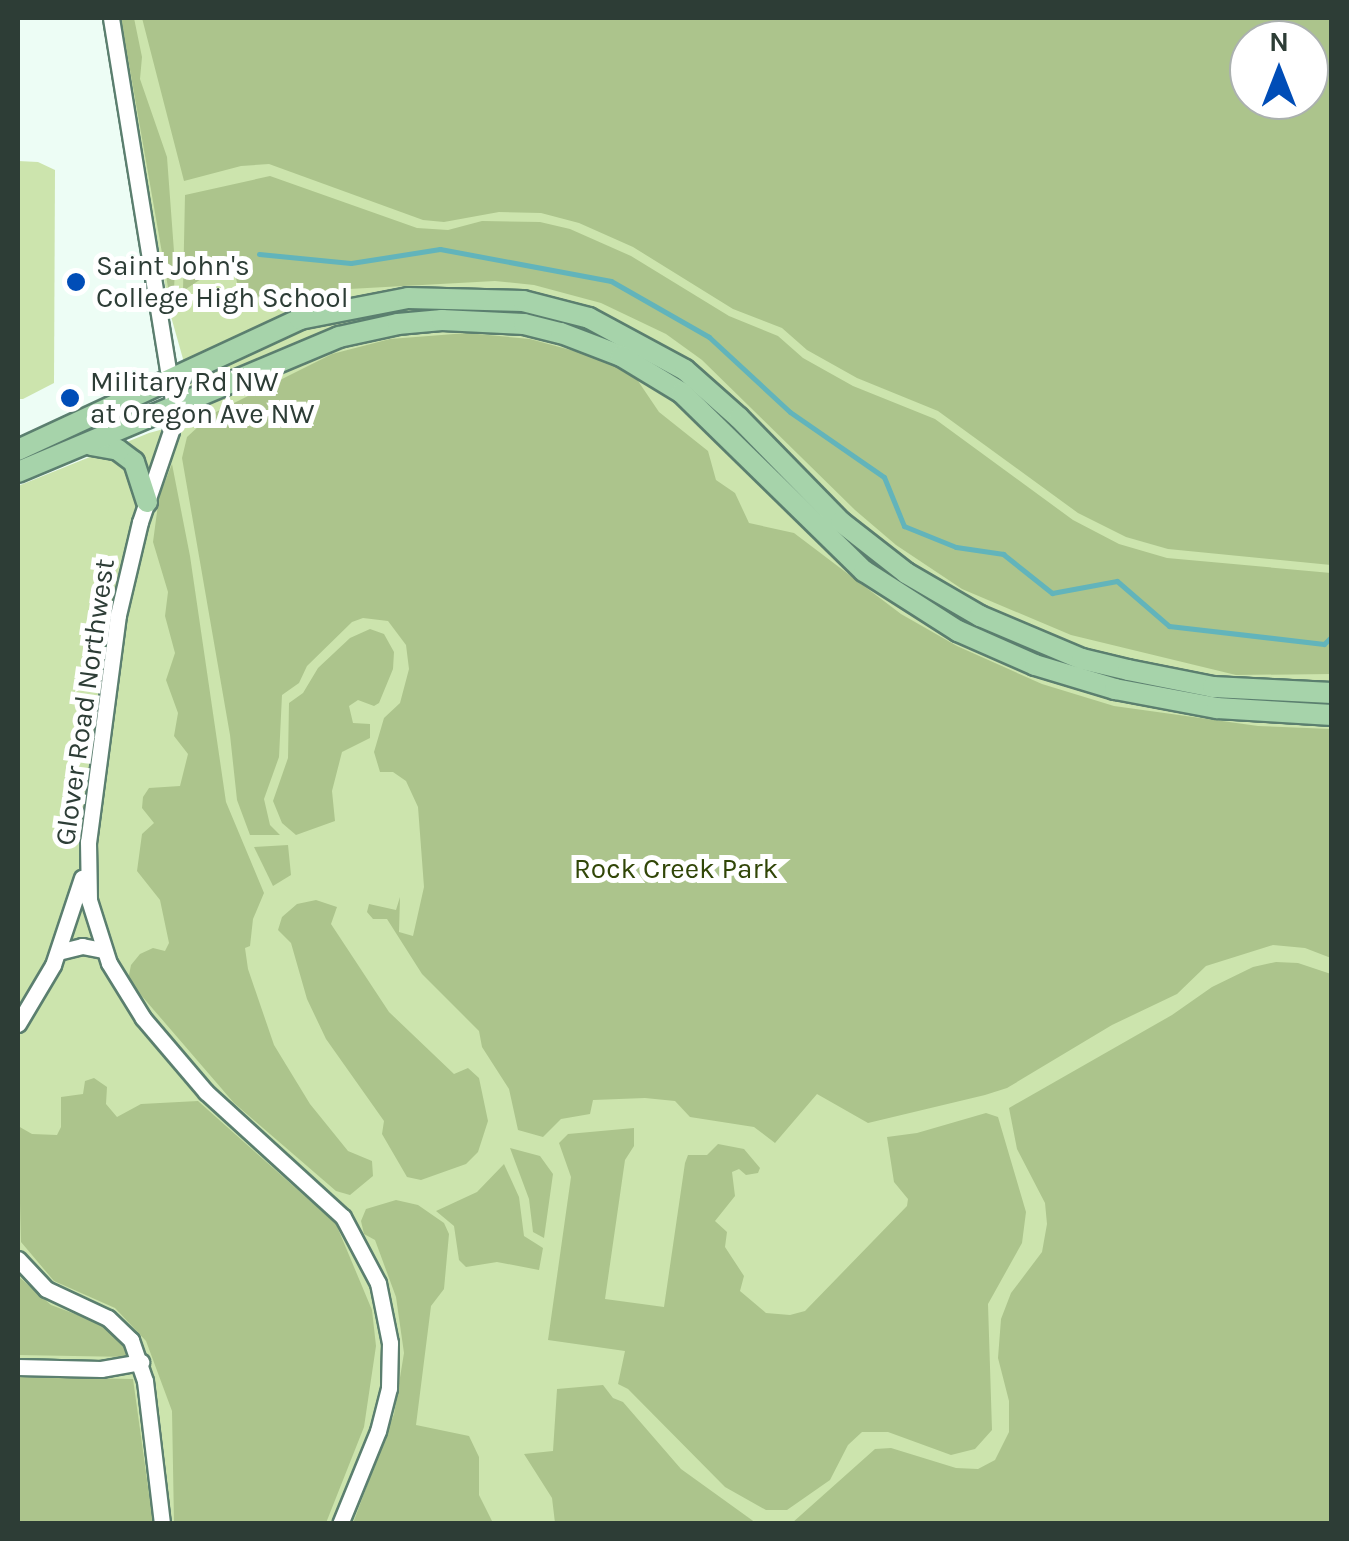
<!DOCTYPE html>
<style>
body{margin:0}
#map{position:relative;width:1349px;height:1541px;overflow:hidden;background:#edfdf5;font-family:Karla,sans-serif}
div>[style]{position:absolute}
.green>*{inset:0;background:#cce4ad}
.forest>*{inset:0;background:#acc48c}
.stream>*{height:5px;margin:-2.5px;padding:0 2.5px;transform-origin:2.5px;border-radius:2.5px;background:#62b4bb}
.roads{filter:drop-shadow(2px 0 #5b7f6f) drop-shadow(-2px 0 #5b7f6f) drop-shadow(0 2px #5b7f6f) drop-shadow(0 -2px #5b7f6f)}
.minor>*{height:15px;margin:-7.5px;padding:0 7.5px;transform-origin:7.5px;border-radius:7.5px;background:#fff}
.major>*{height:20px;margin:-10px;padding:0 10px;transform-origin:10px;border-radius:10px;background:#a6d3aa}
.dots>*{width:28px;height:28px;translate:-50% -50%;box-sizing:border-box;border:5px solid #fff;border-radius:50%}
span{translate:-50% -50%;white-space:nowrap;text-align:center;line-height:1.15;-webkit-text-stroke:10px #fff;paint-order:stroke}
.poi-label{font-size:28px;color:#2d3d36}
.left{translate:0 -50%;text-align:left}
.street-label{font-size:28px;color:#2d3d36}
.park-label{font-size:28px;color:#314607}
.frame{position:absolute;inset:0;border:20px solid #2d3d36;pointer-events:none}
.north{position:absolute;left:1229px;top:20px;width:100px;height:100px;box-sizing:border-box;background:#fff;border:2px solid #abb1af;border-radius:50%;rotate:0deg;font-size:28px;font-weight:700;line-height:40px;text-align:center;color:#2d3d36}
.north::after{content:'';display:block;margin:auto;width:35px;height:45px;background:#004db7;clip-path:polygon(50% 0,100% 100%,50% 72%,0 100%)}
</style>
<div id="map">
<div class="green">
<div style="clip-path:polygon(evenodd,118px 18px,1331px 18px,1331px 1523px,18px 1523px,18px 486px,149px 433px,200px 419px,170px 313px,118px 18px,1249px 40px,1309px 40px,1309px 100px,1249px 100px,1249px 40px)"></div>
<div style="clip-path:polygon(18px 161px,38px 162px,55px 170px,54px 383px,23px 399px,18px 399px)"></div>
</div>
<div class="forest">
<div style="clip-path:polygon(121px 18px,134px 18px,142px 57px,140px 79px,167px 157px,175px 265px,173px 316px)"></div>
<div style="clip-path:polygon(evenodd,142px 18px,1331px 18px,1331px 565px,1168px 549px,1126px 537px,1078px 513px,938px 411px,857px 378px,807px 350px,782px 328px,733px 309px,633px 247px,579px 223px,541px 213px,499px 212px,444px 222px,423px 220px,269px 164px,241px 166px,184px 181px,142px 18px,1249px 40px,1309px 40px,1309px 100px,1249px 100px,1249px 40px)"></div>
<div style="clip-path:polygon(270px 176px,417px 228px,448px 230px,482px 221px,540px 222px,570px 229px,631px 256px,729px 316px,778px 336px,803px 358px,853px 386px,935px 419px,1073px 520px,1119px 544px,1167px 558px,1331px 573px,1331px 674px,1236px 675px,1071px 635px,962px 589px,896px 545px,855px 510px,702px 360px,666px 334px,601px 303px,534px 285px,495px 281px,349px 289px,298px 306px,250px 296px,238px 286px,234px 271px,216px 269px,183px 291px,185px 195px)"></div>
<div style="clip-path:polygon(467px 333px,530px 339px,600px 358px,634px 375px,659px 412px,708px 451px,716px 480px,735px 493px,749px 523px,794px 533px,901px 614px,957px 646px,1042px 684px,1114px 706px,1258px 726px,1331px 729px,1331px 958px,1305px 948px,1273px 945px,1206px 966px,1177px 994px,1112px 1025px,1007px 1088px,985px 1095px,868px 1123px,817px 1094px,775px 1143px,754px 1127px,690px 1117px,675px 1101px,645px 1098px,593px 1100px,590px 1114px,561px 1119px,543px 1137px,518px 1130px,509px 1089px,482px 1047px,479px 1031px,422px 974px,387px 919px,373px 919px,367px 912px,369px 904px,396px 910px,400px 897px,399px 932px,413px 936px,424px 887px,418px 807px,406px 781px,393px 772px,380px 772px,374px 752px,384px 718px,400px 703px,409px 669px,406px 645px,388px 621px,363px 618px,352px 622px,307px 666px,299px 683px,282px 695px,279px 757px,264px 799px,270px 825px,280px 835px,250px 835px,237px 800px,230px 735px,182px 458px,187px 437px,212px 414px,332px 354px,390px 339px)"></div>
<div style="clip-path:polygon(172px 464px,190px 556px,226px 802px,264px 893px,253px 919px,250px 946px,245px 948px,248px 969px,274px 1045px,310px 1104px,348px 1151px,372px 1161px,373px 1176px,350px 1195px,336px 1191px,234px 1103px,128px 980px,131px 965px,140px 954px,153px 948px,165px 951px,169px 943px,160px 900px,137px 871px,142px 834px,154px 823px,142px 808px,143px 797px,149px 788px,180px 786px,188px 754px,174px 736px,178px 713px,166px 680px,175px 653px,165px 616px,168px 592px,153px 542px,159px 497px)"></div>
<div style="clip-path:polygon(370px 629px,384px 634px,394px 652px,393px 669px,379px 703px,374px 706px,358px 700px,349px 706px,353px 723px,370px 724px,370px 738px,342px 752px,332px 791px,335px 821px,296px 835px,282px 823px,273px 801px,288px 758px,289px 703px,303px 693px,318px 668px,350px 638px)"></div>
<div style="clip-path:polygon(288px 845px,291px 875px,273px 886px,254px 847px)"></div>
<div style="clip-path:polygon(316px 900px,337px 907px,331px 924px,389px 1012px,454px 1074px,468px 1068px,479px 1078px,488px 1121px,478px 1152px,466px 1164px,421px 1180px,407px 1177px,382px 1134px,384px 1121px,326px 1039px,307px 999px,291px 943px,278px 930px,282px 917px,297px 904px)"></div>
<div style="clip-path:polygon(1276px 962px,1298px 963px,1331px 974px,1331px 1523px,792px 1523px,875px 1449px,891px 1448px,956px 1468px,978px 1469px,995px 1460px,1009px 1432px,1009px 1401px,998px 1358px,1001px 1319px,1011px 1293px,1042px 1252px,1047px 1224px,1045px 1203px,1017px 1149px,1009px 1108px,1172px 1015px,1212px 987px,1253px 967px)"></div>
<div style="clip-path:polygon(94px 1078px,107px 1087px,106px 1104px,117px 1117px,141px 1104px,198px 1101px,336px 1224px,372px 1310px,376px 1346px,364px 1427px,326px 1523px,174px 1523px,172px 1411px,146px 1341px,115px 1308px,54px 1281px,21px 1242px,18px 1126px,32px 1134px,57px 1135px,61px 1127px,61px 1097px,83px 1094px,85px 1081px)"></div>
<div style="clip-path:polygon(986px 1113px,998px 1117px,1026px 1212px,1022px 1243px,988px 1304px,992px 1430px,975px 1449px,951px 1455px,888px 1432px,862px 1432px,848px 1445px,830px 1480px,787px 1510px,766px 1510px,725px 1487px,628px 1389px,618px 1384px,625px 1351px,548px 1340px,571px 1177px,559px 1143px,568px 1134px,634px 1128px,634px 1146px,625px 1160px,605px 1299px,664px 1307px,685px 1163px,688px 1155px,707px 1155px,718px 1144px,744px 1149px,760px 1168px,758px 1173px,746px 1175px,739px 1169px,732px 1172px,735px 1196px,715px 1221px,727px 1232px,725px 1247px,744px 1276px,740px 1291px,766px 1313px,790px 1315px,805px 1311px,907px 1206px,908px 1199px,894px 1182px,887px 1137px,917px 1133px)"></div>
<div style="clip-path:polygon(510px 1148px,540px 1156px,553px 1174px,544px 1238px,533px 1232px,529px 1199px)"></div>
<div style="clip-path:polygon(504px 1164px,519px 1197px,524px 1236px,543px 1248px,539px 1270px,497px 1262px,466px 1267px,459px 1260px,454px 1226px,436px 1211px,477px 1192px)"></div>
<div style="clip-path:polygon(396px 1200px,418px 1205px,444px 1223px,449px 1234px,444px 1289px,431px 1306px,416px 1425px,469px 1436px,479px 1457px,479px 1495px,493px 1523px,353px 1523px,394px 1414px,404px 1353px,396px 1297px,375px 1240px,364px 1234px,361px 1221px,366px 1209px)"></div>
<div style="clip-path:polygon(18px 1276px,51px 1305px,99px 1323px,119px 1338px,130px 1357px,18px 1355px)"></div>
<div style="clip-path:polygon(18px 1377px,133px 1379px,153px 1523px,18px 1523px)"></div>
<div style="clip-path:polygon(603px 1385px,613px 1398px,623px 1402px,681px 1469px,756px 1523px,555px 1523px,552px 1498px,524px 1454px,553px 1451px,557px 1389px)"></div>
</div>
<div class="stream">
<div style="left:259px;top:254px;width:92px;rotate:5.6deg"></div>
<div style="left:351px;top:263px;width:90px;rotate:-8.9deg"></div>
<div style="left:440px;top:249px;width:174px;rotate:10.6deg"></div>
<div style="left:611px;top:281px;width:113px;rotate:29.7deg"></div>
<div style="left:709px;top:337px;width:110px;rotate:42.8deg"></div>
<div style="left:790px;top:412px;width:114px;rotate:34.7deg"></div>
<div style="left:884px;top:477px;width:53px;rotate:67.8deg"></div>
<div style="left:904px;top:526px;width:56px;rotate:22deg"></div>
<div style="left:956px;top:547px;width:48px;rotate:8.5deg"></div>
<div style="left:1003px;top:554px;width:63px;rotate:38.5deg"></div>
<div style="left:1052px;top:593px;width:66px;rotate:-10.5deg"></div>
<div style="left:1117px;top:581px;width:69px;rotate:40.9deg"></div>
<div style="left:1169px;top:626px;width:156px;rotate:6.6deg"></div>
<div style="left:1324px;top:644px;width:11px;rotate:-45deg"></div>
</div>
<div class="roads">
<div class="minor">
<div style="left:111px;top:18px;width:393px;rotate:80.8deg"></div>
<div style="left:174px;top:406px;width:25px;rotate:97deg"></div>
<div style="left:171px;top:431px;width:96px;rotate:108.8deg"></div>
<div style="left:140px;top:522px;width:96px;rotate:103.3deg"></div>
<div style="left:118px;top:615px;width:229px;rotate:97.5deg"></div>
<div style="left:88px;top:842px;width:58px;rotate:89deg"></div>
<div style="left:89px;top:900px;width:66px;rotate:72.4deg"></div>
<div style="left:109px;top:963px;width:65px;rotate:58.3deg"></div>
<div style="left:143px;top:1018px;width:97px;rotate:49.6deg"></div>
<div style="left:206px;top:1092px;width:185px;rotate:42.4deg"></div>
<div style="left:343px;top:1217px;width:75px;rotate:62.1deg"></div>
<div style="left:378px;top:1283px;width:61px;rotate:78.7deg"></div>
<div style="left:390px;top:1343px;width:45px;rotate:91.3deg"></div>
<div style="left:389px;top:1388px;width:44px;rotate:104.3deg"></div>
<div style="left:378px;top:1431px;width:100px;rotate:112.2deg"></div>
<div style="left:58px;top:952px;width:25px;rotate:-14deg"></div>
<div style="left:82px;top:946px;width:21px;rotate:11deg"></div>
<div style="left:18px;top:1024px;width:69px;rotate:-59.3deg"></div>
<div style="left:53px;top:965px;width:92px;rotate:-71.6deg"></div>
<div style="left:18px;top:1259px;width:41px;rotate:47deg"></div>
<div style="left:46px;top:1289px;width:68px;rotate:25.1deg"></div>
<div style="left:108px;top:1318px;width:32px;rotate:44deg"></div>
<div style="left:131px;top:1340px;width:43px;rotate:71.1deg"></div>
<div style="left:145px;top:1381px;width:144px;rotate:83.2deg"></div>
<div style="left:18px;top:1367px;width:83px;rotate:1.4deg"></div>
<div style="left:101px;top:1369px;width:41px;rotate:-9.9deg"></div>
</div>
<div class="major">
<div style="left:91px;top:445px;width:27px;rotate:10deg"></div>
<div style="left:118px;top:450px;width:20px;rotate:37deg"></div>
<div style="left:134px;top:462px;width:42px;rotate:72deg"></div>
<div style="left:18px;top:450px;width:311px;rotate:-24.9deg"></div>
<div style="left:300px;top:319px;width:110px;rotate:-11deg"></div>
<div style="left:408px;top:298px;width:115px;rotate:1.5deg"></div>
<div style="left:523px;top:301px;width:68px;rotate:14.4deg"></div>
<div style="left:589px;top:318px;width:109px;rotate:28.4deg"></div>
<div style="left:685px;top:370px;width:72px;rotate:41.6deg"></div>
<div style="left:739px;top:418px;width:146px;rotate:45.6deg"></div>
<div style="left:841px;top:522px;width:83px;rotate:38.1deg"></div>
<div style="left:906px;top:573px;width:86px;rotate:30.2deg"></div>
<div style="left:980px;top:616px;width:111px;rotate:22.9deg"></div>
<div style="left:1082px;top:659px;width:47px;rotate:13.4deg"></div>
<div style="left:1128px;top:670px;width:87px;rotate:11.3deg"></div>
<div style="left:1213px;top:687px;width:119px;rotate:2.9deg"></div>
<div style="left:18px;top:472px;width:348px;rotate:-22.8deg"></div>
<div style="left:339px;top:337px;width:60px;rotate:-12.4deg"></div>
<div style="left:398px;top:324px;width:44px;rotate:-5.2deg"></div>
<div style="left:442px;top:320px;width:82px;rotate:2.8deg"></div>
<div style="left:524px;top:324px;width:38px;rotate:14deg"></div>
<div style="left:561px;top:333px;width:64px;rotate:21deg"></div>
<div style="left:621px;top:356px;width:71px;rotate:31.2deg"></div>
<div style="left:682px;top:393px;width:255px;rotate:44.4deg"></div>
<div style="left:864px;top:571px;width:112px;rotate:32.6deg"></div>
<div style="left:958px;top:631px;width:84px;rotate:23.8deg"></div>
<div style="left:1035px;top:665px;width:84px;rotate:16.7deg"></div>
<div style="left:1115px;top:689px;width:104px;rotate:10.6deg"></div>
<div style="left:1217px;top:708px;width:115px;rotate:3.5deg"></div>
</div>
</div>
<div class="dots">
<div style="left:76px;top:282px;background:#004db7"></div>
<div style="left:70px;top:398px;background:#004db7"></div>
</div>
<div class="poi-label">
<span class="left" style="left:96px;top:282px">Saint John's<br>College High School</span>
<span class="left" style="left:90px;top:398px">Military Rd NW<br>at Oregon Ave NW</span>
</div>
<div class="street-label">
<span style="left:85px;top:702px;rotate:-82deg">Glover Road Northwest</span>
</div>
<div class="park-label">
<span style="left:676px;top:869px">Rock Creek Park</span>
</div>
<div class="frame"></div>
<div class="north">N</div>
</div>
